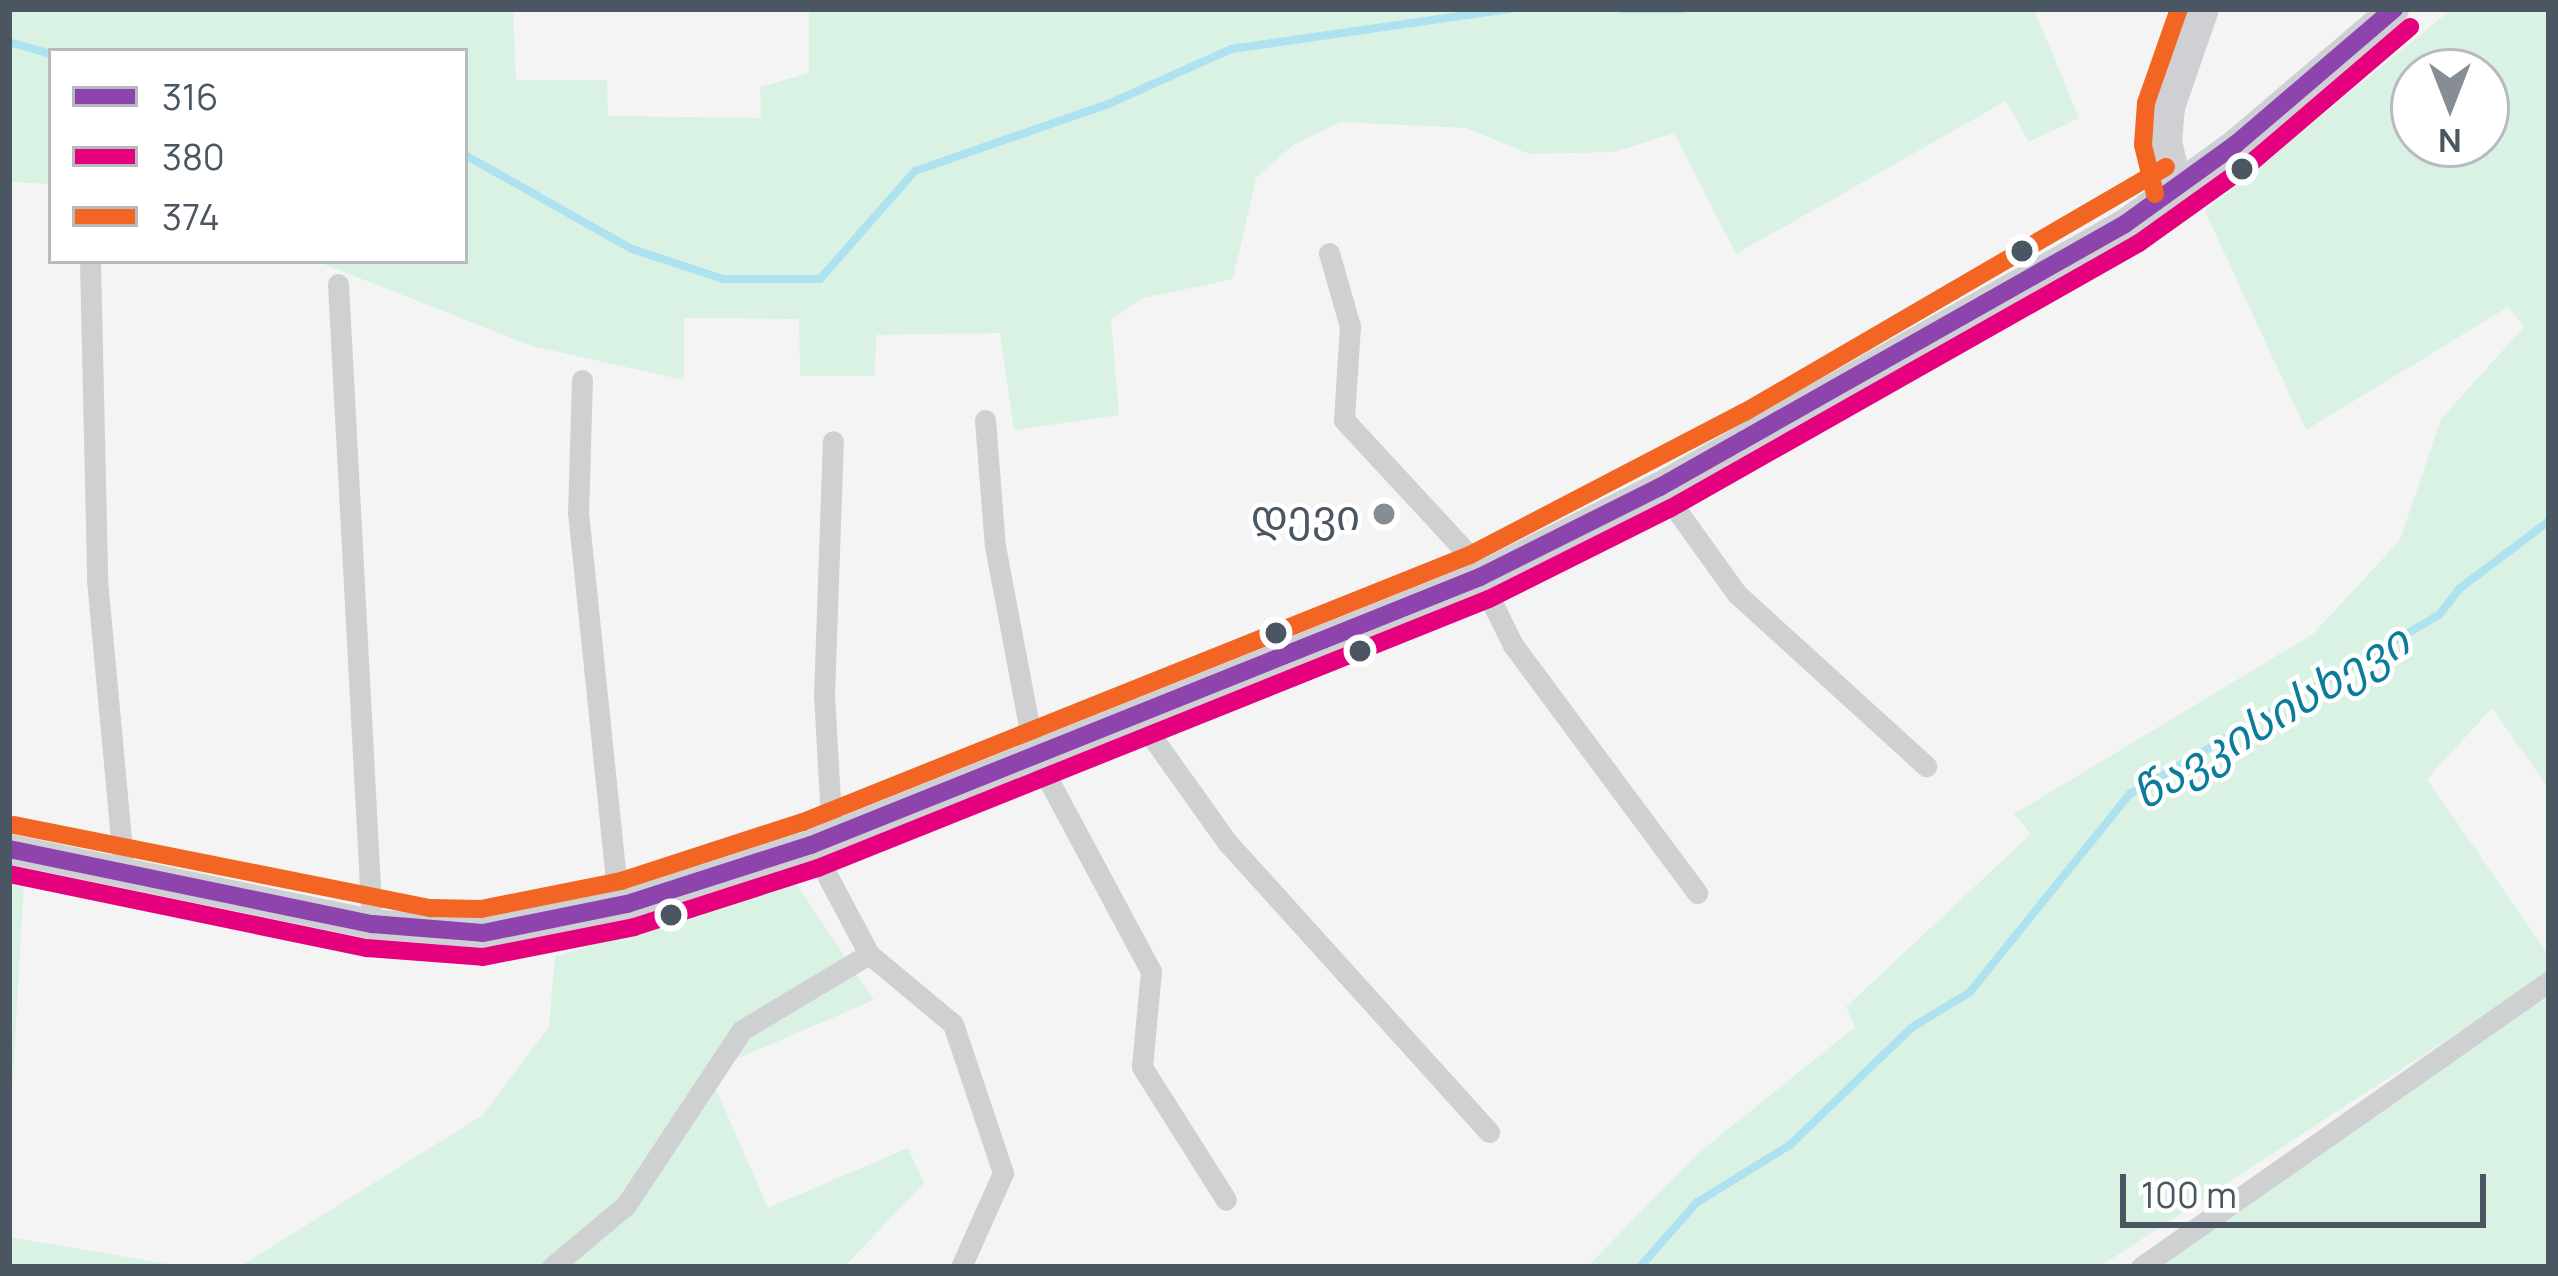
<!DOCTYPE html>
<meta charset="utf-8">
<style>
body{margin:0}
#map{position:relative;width:2558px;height:1276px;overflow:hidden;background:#f4f4f4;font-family:Manrope,"Noto Sans Georgian",sans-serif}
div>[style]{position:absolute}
.green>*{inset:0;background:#d9f2e3}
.stream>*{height:8px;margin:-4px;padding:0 4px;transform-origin:4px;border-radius:4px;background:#aee2f0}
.street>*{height:21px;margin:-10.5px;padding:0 10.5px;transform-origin:10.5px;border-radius:10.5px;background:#ced0d2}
.secondary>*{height:30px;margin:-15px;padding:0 15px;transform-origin:15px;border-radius:15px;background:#ced0d4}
.bus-1>*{height:18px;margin:-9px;padding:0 9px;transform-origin:9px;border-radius:9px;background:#8e44ad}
.bus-2>*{height:18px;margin:-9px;padding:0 9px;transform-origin:9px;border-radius:9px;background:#e5007d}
.bus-3>*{height:18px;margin:-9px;padding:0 9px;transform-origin:9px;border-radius:9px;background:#f26522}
.dots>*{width:33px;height:33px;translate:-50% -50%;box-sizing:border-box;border:6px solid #fff;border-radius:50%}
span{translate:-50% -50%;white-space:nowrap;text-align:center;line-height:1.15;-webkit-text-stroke:9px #fff;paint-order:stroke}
.poi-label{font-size:42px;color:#4a5661}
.right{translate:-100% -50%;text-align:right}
.water-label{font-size:45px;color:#0c7c9b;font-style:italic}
.frame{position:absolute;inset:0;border:12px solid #4a5661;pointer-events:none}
.legend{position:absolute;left:48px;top:48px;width:420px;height:216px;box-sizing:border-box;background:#fff;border:3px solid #b7bbc0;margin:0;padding:15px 21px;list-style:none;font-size:36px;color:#4a5661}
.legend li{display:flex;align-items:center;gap:24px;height:60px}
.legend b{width:60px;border:3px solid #b7bbc0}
.north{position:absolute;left:2390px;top:48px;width:120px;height:120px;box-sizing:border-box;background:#fff;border:3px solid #b7bbc0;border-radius:50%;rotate:180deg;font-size:33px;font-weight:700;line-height:48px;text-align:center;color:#4a5661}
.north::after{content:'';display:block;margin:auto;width:42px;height:54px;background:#868d94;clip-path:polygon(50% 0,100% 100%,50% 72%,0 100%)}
.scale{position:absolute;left:2120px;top:1174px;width:366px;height:54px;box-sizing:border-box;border:6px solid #4a5661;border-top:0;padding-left:15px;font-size:36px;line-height:42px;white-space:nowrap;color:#4a5661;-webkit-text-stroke:9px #fff;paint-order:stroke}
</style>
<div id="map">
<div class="green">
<div style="clip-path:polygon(9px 9px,513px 9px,516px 80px,607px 80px,608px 116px,761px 118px,760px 87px,809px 73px,809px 9px,2034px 9px,2079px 118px,2029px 142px,2006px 101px,1736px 254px,1674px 133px,1615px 152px,1529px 154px,1467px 128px,1341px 122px,1293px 145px,1256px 178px,1233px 279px,1143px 298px,1111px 320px,1119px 415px,1014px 430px,1000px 333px,876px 335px,875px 376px,800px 376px,799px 319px,684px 318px,684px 380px,532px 346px,316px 261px,465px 261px,465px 51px,51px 51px,51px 184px,9px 182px)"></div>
<div style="clip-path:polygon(evenodd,2452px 9px,2549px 9px,2549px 789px,2492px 708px,2427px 779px,2549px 956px,2549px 973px,2099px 1267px,1587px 1267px,1696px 1155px,1855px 1027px,1846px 1007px,2031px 834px,2014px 814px,2313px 634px,2400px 540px,2441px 419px,2524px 327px,2508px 307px,2306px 430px,2205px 211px,2452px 9px,2414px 72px,2486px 72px,2486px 144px,2414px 144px,2414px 72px)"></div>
<div style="clip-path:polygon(791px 876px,874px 1000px,708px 1071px,768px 1208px,908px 1148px,924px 1183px,844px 1267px,239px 1267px,483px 1115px,549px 1026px,555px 957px)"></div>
<div style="clip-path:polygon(9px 879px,24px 881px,9px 1144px)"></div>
<div style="clip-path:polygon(2549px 994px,2549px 1267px,2125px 1267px,2437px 1064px)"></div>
<div style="clip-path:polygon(9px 1237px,185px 1267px,9px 1267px)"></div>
</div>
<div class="stream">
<div style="left:1623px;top:9px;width:58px"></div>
<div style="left:9px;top:42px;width:44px;rotate:15.9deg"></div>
<div style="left:465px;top:155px;width:192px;rotate:29.4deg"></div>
<div style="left:632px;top:249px;width:96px;rotate:18.2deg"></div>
<div style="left:723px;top:279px;width:97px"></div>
<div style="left:820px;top:279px;width:144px;rotate:-48.7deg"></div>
<div style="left:915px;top:171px;width:202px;rotate:-19.1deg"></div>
<div style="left:1106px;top:105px;width:137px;rotate:-24.1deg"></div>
<div style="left:1231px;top:49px;width:281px;rotate:-8.2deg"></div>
<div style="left:1640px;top:1267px;width:85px;rotate:-48.8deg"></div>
<div style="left:1696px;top:1203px;width:110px;rotate:-31.7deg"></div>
<div style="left:1790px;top:1145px;width:168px;rotate:-44deg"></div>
<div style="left:1911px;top:1028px;width:69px;rotate:-31.4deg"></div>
<div style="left:1970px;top:992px;width:255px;rotate:-51.1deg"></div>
<div style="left:2130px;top:794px;width:357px;rotate:-30.1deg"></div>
<div style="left:2439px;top:615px;width:33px;rotate:-52deg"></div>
<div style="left:2459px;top:589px;width:113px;rotate:-37.1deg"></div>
</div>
<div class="street">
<div style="left:1329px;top:253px;width:76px;rotate:74deg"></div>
<div style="left:1350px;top:326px;width:94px;rotate:93.7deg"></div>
<div style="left:1344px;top:420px;width:183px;rotate:47.2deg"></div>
<div style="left:1468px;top:554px;width:102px;rotate:63.7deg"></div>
<div style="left:1513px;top:645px;width:309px;rotate:53.4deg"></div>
<div style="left:90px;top:261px;width:319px;rotate:88.7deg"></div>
<div style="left:97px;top:580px;width:292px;rotate:84.7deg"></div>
<div style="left:338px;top:284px;width:641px;rotate:86.96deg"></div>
<div style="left:582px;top:380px;width:132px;rotate:91.7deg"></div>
<div style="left:578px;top:512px;width:362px;rotate:84.1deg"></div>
<div style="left:615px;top:872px;width:34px;rotate:69deg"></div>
<div style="left:985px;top:420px;width:126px;rotate:85.5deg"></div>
<div style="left:995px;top:546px;width:211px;rotate:79.3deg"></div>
<div style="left:1034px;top:753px;width:247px;rotate:61.8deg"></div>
<div style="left:1151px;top:971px;width:96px;rotate:95.4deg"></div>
<div style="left:1142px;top:1067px;width:157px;rotate:57.7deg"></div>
<div style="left:1660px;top:487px;width:132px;rotate:54.3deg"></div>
<div style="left:1737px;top:594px;width:256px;rotate:42.3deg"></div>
<div style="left:1135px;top:713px;width:158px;rotate:54.5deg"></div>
<div style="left:1227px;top:842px;width:391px;rotate:47.9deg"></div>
<div style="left:832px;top:837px;width:141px;rotate:-93.2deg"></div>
<div style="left:824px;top:696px;width:255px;rotate:-88deg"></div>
<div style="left:811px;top:845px;width:123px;rotate:62deg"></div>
<div style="left:869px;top:954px;width:109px;rotate:39.8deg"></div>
<div style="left:953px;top:1024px;width:157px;rotate:71.4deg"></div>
<div style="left:1003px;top:1173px;width:103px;rotate:114.1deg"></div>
<div style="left:552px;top:1267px;width:97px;rotate:-40deg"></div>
<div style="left:626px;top:1205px;width:210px;rotate:-56.5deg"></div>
<div style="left:742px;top:1030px;width:148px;rotate:-30.9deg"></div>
<div style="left:2141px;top:1267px;width:498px;rotate:-35deg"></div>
</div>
<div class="secondary">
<div style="left:2178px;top:188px;width:47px;rotate:-103.4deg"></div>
<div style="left:2167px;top:142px;width:35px;rotate:-85deg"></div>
<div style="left:2170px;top:107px;width:104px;rotate:-70.9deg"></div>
<div style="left:9px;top:849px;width:371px;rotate:11.7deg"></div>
<div style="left:372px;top:924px;width:111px;rotate:4.6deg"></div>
<div style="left:483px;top:933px;width:147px;rotate:-11.4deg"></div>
<div style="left:627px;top:904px;width:193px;rotate:-17.8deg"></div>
<div style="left:811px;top:845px;width:721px;rotate:-21.83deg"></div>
<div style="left:1480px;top:577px;width:201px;rotate:-26.6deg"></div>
<div style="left:1660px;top:487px;width:534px;rotate:-29.49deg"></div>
<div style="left:2125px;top:224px;width:137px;rotate:-35.8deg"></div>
<div style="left:2236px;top:144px;width:208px;rotate:-40.5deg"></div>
</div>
<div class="bus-1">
<div style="left:9px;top:849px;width:371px;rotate:11.7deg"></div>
<div style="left:372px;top:924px;width:111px;rotate:4.6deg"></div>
<div style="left:483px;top:933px;width:147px;rotate:-11.4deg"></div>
<div style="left:627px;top:904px;width:193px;rotate:-17.8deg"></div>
<div style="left:811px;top:845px;width:721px;rotate:-21.83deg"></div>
<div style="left:1480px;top:577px;width:201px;rotate:-26.6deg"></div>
<div style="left:1660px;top:487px;width:534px;rotate:-29.49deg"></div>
<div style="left:2125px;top:224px;width:137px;rotate:-35.8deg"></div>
<div style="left:2236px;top:144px;width:208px;rotate:-40.5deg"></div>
</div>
<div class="bus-2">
<div style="left:9px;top:874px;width:366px;rotate:11.7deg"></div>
<div style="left:367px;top:948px;width:116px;rotate:4.4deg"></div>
<div style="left:483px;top:957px;width:154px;rotate:-11.2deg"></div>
<div style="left:634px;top:927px;width:193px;rotate:-17.8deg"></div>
<div style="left:818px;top:868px;width:723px;rotate:-21.85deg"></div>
<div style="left:1489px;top:599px;width:203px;rotate:-26.6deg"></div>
<div style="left:1671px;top:508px;width:538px;rotate:-29.52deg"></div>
<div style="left:2139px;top:243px;width:139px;rotate:-35.6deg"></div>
<div style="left:2252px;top:162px;width:208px;rotate:-40.5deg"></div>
</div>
<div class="bus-3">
<div style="left:2155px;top:194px;width:50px;rotate:-103.8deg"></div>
<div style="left:2143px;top:145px;width:42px;rotate:-85.9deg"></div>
<div style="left:2146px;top:103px;width:100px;rotate:-70.7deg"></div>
<div style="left:14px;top:825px;width:425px;rotate:11.3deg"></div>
<div style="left:431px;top:908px;width:50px;rotate:1.1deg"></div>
<div style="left:481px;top:909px;width:143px;rotate:-11.3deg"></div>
<div style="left:621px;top:881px;width:191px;rotate:-18deg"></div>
<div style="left:803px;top:822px;width:718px;rotate:-21.82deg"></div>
<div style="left:1470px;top:555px;width:310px;rotate:-27.5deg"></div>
<div style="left:1745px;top:412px;width:487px;rotate:-30.2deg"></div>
</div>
<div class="dots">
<div style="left:2242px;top:169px;background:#4a5661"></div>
<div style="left:2022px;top:251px;background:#4a5661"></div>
<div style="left:1384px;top:514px;background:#868d94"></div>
<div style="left:1276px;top:633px;background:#4a5661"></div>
<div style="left:1360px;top:651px;background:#4a5661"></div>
<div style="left:671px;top:915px;background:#4a5661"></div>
</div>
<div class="poi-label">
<span class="right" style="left:1360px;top:514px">დევი</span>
</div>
<div class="water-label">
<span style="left:2270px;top:717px;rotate:-31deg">წავკისისხევი</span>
</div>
<div class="frame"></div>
<ul class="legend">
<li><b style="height:15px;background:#8e44ad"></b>316</li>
<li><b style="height:15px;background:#e5007d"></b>380</li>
<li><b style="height:15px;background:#f26522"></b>374</li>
</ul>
<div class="north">N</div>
<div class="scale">100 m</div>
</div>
